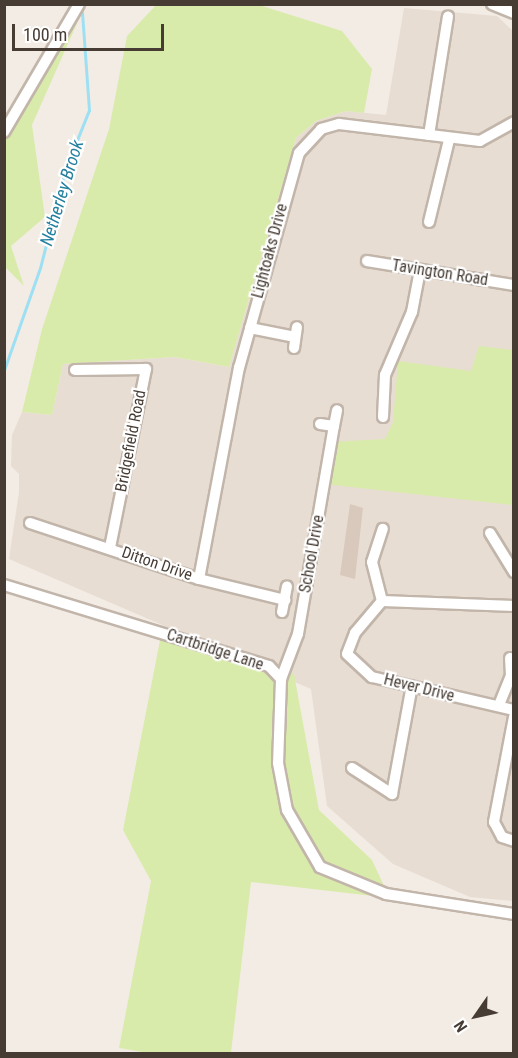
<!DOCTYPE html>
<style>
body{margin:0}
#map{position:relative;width:518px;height:1058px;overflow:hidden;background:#f3ece5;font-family:"Roboto Condensed",sans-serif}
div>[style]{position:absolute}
.residential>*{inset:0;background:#e8ddd2}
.green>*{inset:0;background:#d9ebab}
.stream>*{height:3px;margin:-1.5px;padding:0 1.5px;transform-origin:1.5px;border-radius:1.5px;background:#9de0f4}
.building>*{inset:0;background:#d9c9bc}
.roads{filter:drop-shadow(2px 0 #c2b5aa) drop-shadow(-2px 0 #c2b5aa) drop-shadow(0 2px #c2b5aa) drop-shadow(0 -2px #c2b5aa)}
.minor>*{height:10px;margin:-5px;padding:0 5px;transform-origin:5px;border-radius:5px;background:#fff}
span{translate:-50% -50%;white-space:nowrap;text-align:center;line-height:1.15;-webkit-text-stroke:4.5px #fff;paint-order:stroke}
.street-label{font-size:16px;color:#463c34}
.water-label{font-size:18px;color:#24809f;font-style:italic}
.frame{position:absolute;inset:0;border:6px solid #463c34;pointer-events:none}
.north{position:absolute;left:446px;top:986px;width:60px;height:60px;-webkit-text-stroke:4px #fff;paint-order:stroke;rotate:236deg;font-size:16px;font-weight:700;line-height:24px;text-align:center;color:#463c34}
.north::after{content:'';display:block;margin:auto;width:21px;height:27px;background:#463c34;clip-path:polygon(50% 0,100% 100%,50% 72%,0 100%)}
.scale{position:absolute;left:12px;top:24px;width:152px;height:27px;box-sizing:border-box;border:3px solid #463c34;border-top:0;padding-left:8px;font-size:18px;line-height:21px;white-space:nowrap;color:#463c34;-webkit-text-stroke:4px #fff;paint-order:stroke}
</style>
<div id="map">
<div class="residential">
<div style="clip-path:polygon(404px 8px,497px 16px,514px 32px,513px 901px,470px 897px,393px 864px,327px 806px,311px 689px,9px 559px,19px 492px,19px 474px,11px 466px,12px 435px,22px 412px,52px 415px,63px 364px,175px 357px,229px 367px,296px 138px,316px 121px,346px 111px,386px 115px)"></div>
</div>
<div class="green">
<div style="clip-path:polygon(157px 4px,259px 5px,342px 31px,372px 69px,364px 113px,346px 111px,316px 121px,296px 138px,229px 367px,175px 357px,63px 364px,52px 415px,22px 412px,42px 329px,109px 129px,127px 36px)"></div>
<div style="clip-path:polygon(82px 12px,32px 125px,45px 217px,11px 246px,24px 286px,5px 267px,5px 132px)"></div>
<div style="clip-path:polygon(479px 346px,513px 350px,513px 505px,324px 484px,331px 442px,385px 439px,393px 422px,398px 361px,471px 371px)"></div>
<div style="clip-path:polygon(162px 630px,294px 674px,319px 810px,372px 860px,385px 888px,373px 896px,251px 882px,231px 1053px,148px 1053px,119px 1048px,151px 881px,123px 830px)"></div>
</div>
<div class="stream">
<div style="left:4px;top:370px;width:108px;rotate:-70.6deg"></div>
<div style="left:40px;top:268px;width:101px;rotate:-75.7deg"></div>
<div style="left:65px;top:170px;width:65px;rotate:-68.2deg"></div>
<div style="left:89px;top:110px;width:98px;rotate:-94.1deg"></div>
</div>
<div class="building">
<div style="clip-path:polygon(350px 504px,363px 508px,355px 579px,340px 575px)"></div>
</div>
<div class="roads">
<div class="minor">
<div style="left:492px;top:4px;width:24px;rotate:22deg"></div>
<div style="left:4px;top:132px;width:148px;rotate:-59.6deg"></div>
<div style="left:429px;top:135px;width:120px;rotate:-80.9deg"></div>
<div style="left:429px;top:222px;width:84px;rotate:-76.3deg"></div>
<div style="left:367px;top:261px;width:149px;rotate:9.3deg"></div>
<div style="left:250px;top:328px;width:46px;rotate:11.3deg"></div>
<div style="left:294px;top:348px;width:21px;rotate:-82deg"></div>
<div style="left:75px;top:370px;width:71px;rotate:-0.8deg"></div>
<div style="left:146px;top:369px;width:183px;rotate:101.4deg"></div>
<div style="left:383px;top:417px;width:42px;rotate:-87.3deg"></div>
<div style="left:385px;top:375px;width:69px;rotate:-66.8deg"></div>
<div style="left:412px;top:312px;width:43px;rotate:-79.2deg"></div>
<div style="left:320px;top:424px;width:14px;rotate:8deg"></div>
<div style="left:334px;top:426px;width:16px;rotate:-79deg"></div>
<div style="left:30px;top:523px;width:178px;rotate:18.3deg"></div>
<div style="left:199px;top:579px;width:89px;rotate:13.7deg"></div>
<div style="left:490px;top:533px;width:46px;rotate:58.4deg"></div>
<div style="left:199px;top:579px;width:215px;rotate:-79.3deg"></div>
<div style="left:239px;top:368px;width:223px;rotate:-74.4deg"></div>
<div style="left:299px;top:153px;width:33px;rotate:-47deg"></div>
<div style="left:321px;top:129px;width:19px;rotate:-16deg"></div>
<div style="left:339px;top:124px;width:142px;rotate:6.9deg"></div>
<div style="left:480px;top:141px;width:39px;rotate:-29deg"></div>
<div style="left:4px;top:585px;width:277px;rotate:17deg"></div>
<div style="left:269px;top:666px;width:18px;rotate:47deg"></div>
<div style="left:281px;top:679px;width:84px;rotate:92deg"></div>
<div style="left:278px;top:763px;width:48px;rotate:79.2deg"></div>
<div style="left:287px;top:810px;width:66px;rotate:59.9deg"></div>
<div style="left:320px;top:867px;width:71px;rotate:22.2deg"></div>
<div style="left:386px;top:894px;width:130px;rotate:8.9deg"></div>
<div style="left:382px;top:601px;width:40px;rotate:-104.4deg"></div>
<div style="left:372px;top:562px;width:35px;rotate:-72deg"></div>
<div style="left:514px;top:606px;width:132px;rotate:-177.8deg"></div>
<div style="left:382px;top:601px;width:42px;rotate:130.2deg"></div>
<div style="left:355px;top:633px;width:22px;rotate:111deg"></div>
<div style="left:347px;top:654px;width:34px;rotate:43deg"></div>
<div style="left:372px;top:677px;width:146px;rotate:13.1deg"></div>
<div style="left:282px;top:612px;width:26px;rotate:-79deg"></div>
<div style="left:281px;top:679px;width:48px;rotate:-69.3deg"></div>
<div style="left:298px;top:634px;width:211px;rotate:-80.2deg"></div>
<div style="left:499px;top:705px;width:31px;rotate:-68deg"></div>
<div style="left:511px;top:676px;width:18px;rotate:-93deg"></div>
<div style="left:514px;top:717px;width:107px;rotate:100.8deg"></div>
<div style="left:494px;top:822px;width:17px;rotate:62deg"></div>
<div style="left:502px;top:837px;width:13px;rotate:18deg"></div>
<div style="left:352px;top:768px;width:48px;rotate:33deg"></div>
<div style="left:392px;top:794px;width:106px;rotate:-79.6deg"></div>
</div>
</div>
<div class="street-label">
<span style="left:270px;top:251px;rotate:-75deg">Lightoaks Drive</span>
<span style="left:440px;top:273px;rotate:9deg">Tavington Road</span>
<span style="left:131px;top:441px;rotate:-79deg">Bridgefield Road</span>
<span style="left:312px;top:554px;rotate:-80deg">School Drive</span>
<span style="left:157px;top:564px;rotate:19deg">Ditton Drive</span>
<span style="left:215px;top:650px;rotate:18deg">Cartbridge Lane</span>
<span style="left:419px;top:688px;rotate:14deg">Hever Drive</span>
</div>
<div class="water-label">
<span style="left:62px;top:193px;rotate:-73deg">Netherley Brook</span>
</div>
<div class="frame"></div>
<div class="north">N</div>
<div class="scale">100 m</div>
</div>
